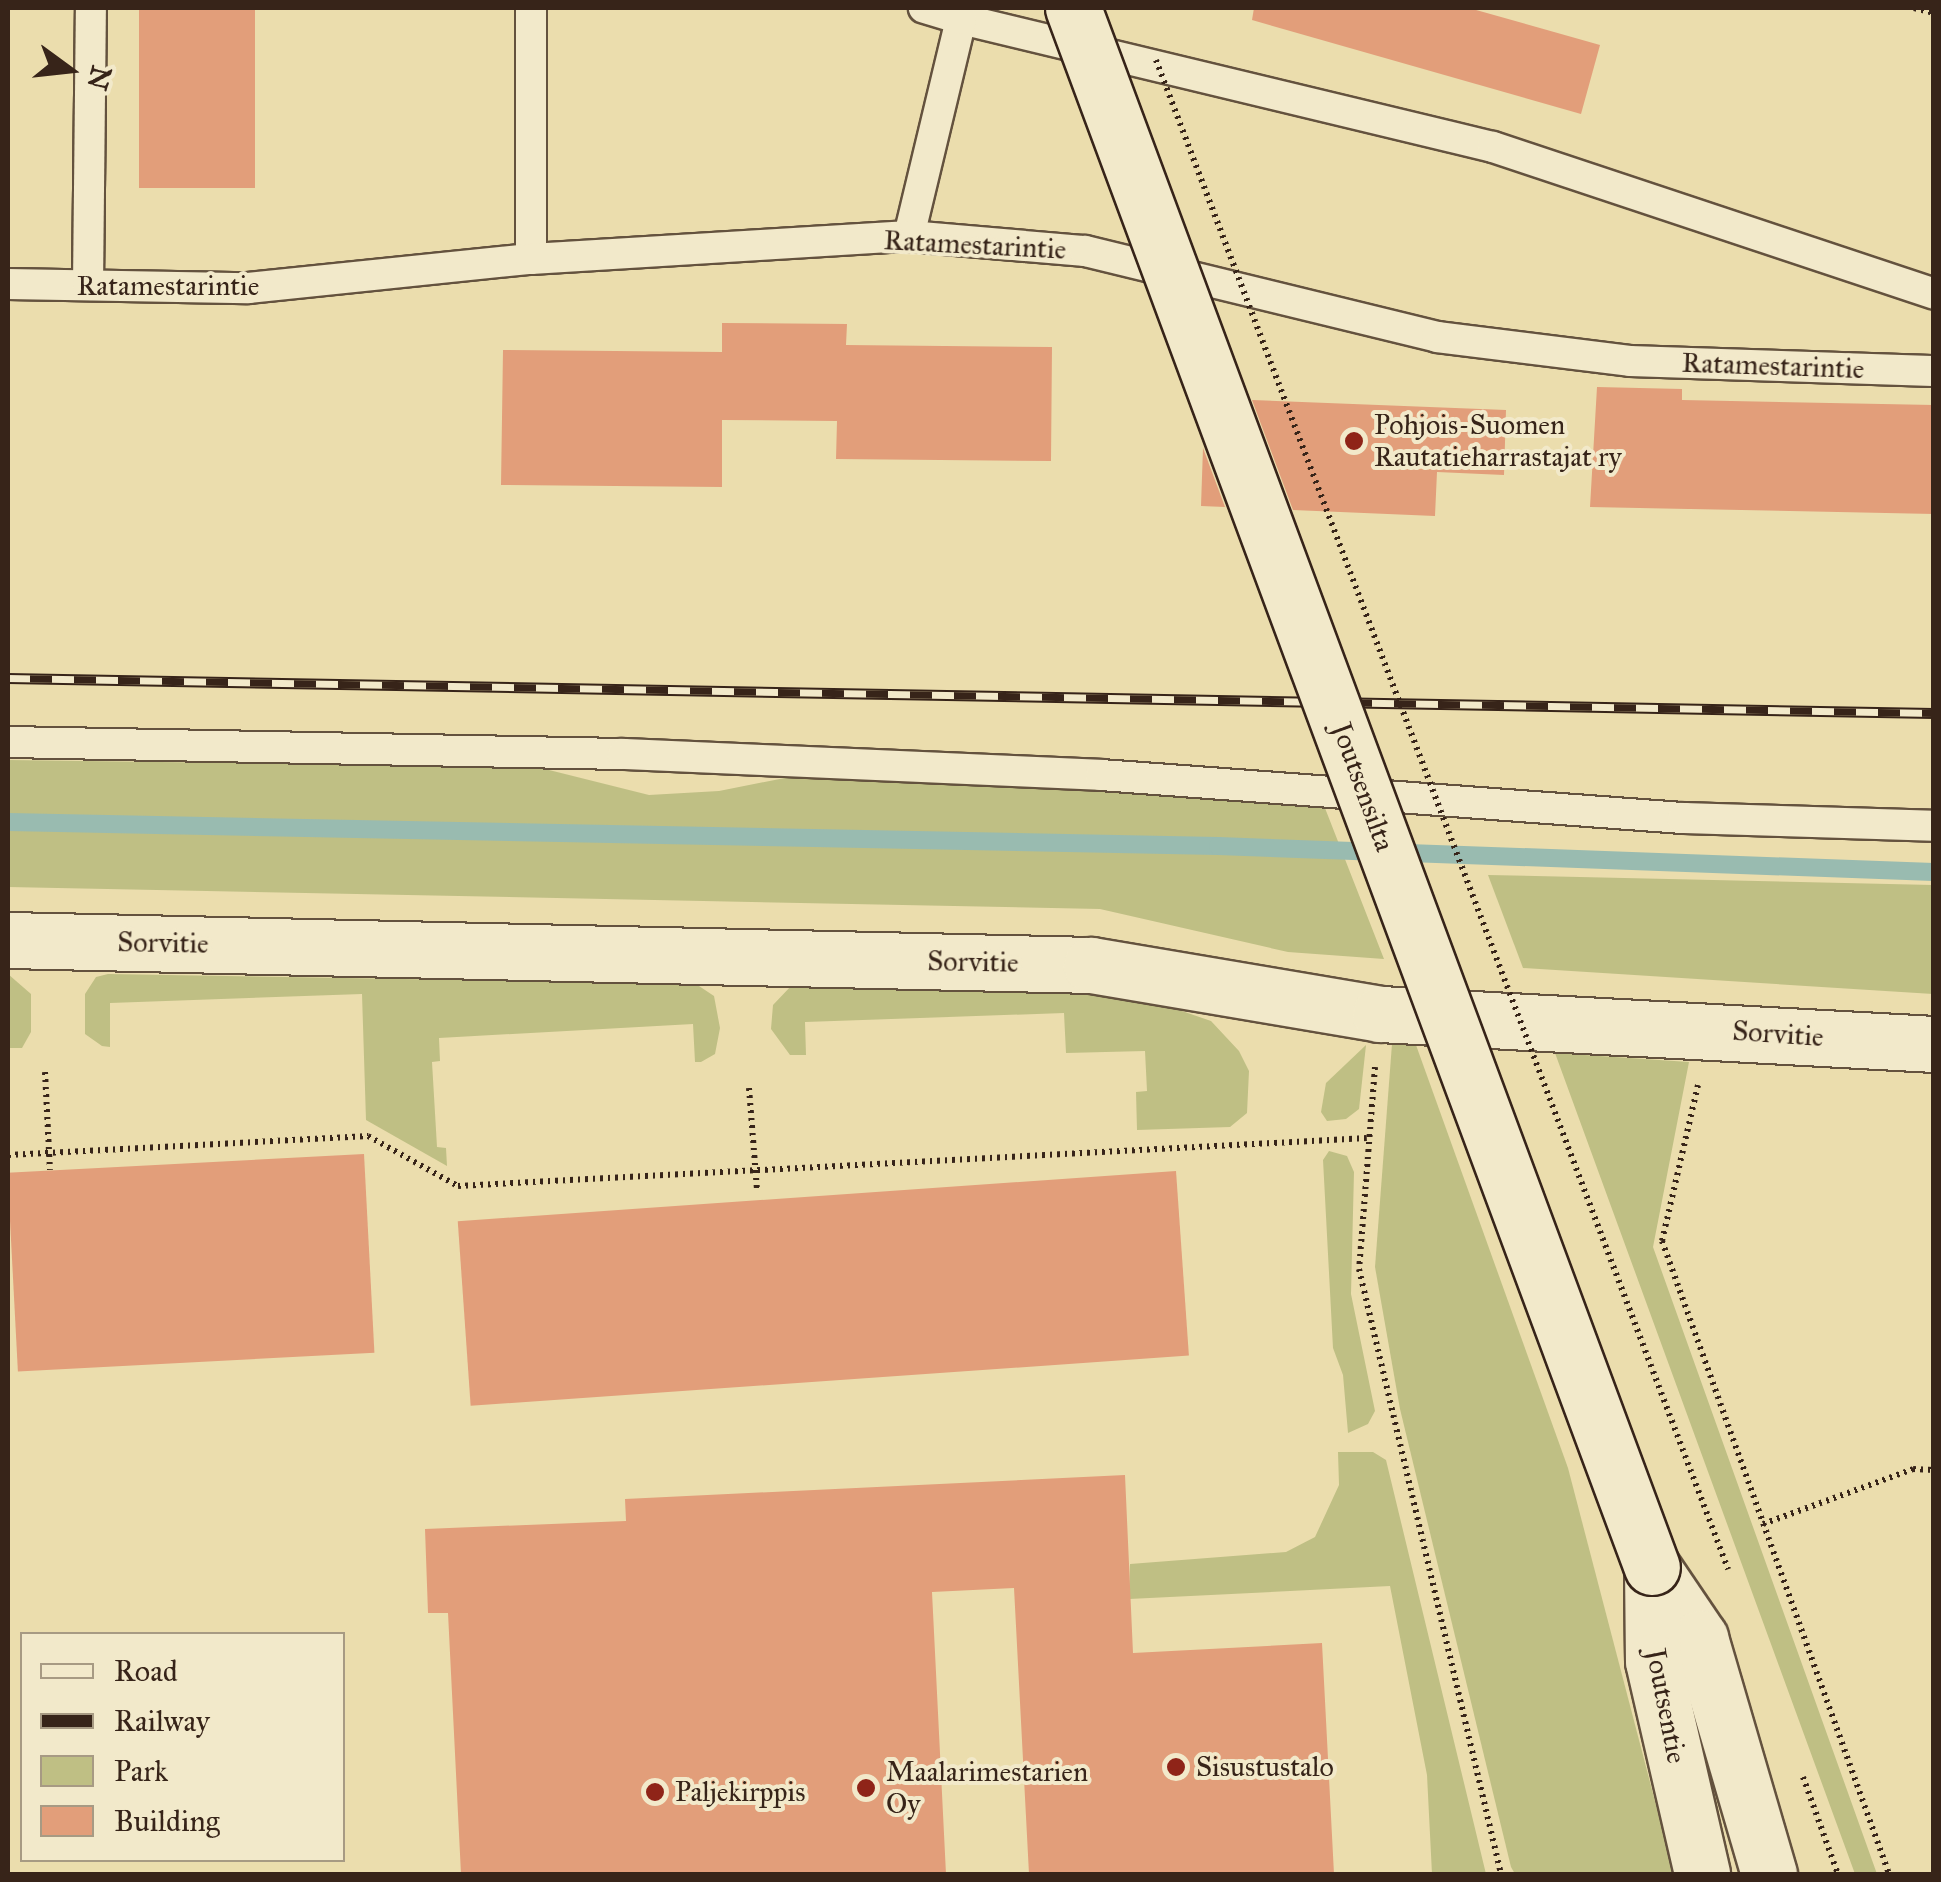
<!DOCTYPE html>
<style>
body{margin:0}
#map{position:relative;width:1941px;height:1882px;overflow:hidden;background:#ebddad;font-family:"IM FELL Great Primer",serif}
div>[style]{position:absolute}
.green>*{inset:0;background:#bfbf84}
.stream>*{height:18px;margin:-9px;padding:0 9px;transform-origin:9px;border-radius:9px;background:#99bbb0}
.building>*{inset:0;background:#e29e7a;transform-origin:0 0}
.path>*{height:6px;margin-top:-3px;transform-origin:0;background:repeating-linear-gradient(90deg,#372419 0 2.5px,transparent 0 7.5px)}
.roads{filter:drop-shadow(2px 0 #64523e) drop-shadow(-2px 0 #64523e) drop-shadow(0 2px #64523e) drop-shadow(0 -2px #64523e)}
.service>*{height:30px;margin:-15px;padding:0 15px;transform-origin:15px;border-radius:15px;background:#f2e9ca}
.minor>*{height:55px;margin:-27.5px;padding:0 27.5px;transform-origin:27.5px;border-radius:27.5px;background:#f2e9ca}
.secondary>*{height:55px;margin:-27.5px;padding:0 27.5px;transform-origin:27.5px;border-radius:27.5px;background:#f2e9ca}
.rail>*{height:11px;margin-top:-5.5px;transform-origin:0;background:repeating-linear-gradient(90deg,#f2e9ca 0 22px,#372419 0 44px);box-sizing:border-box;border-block:2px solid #372419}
.path-bridge>*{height:6px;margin-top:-3px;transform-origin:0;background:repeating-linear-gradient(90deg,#372419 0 2.5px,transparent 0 7.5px)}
.bridges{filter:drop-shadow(2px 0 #372419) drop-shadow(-2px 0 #372419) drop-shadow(0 2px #372419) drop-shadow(0 -2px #372419)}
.secondary-bridge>*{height:55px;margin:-27.5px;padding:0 27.5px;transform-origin:27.5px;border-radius:27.5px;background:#f2e9ca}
.dots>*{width:28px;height:28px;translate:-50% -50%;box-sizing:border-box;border:5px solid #f2e9ca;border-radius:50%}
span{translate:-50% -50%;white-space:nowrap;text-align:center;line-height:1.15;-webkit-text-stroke:8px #f2e9ca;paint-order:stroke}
.street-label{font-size:28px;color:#372419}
.poi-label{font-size:28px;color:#372419}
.left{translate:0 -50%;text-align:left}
.frame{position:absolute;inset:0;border:10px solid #372419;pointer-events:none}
.legend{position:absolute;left:20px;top:1632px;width:325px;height:230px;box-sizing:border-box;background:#f2e9ca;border:2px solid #a79a83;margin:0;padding:12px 18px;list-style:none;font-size:30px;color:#372419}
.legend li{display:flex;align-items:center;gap:20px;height:50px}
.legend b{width:50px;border:2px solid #a79a83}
.north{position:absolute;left:20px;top:20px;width:100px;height:100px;-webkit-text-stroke:8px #f2e9ca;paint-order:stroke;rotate:105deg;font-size:28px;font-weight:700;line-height:40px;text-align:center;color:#372419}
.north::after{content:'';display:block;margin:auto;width:35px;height:45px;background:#372419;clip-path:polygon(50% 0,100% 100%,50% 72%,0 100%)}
</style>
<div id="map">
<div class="green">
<div style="clip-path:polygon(8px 760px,537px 767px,649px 795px,719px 791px,810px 773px,1098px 784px,1323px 803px,1384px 959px,1288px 952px,1100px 909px,8px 887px)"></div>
<div style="clip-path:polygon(1488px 875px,1933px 885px,1933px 994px,1523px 968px)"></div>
<div style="clip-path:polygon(8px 974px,31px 994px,31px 1032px,22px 1048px,8px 1048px)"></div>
<div style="clip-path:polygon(108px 974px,696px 984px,714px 996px,720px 1028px,715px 1054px,701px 1062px,695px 1062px,693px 1024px,439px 1038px,440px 1061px,432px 1062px,437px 1147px,446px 1148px,447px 1166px,366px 1120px,362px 994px,110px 1003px,110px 1047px,102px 1046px,85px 1034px,85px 994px,96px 977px)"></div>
<div style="clip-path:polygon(792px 985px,1089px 992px,1176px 1009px,1211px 1021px,1239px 1051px,1249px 1071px,1247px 1113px,1230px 1127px,1137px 1130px,1136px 1092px,1147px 1091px,1145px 1051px,1066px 1053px,1064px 1013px,805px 1022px,806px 1055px,790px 1055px,771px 1029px,773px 1005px)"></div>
<div style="clip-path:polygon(1392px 1044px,1416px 1045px,1568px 1468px,1674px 1874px,1515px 1874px,1511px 1867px,1400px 1409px,1375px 1267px)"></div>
<div style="clip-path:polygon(1366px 1045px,1359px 1109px,1346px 1119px,1327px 1121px,1321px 1112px,1326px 1083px)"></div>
<div style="clip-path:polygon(1555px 1053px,1689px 1062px,1653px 1247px,1877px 1874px,1855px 1874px)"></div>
<div style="clip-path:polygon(1329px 1151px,1347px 1156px,1354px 1172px,1351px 1294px,1375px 1411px,1368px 1424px,1348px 1433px,1343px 1375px,1333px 1348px,1323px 1160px)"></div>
<div style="clip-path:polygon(1338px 1452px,1373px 1452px,1386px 1460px,1486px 1874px,1432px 1874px,1427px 1775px,1390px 1586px,1129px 1599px,1130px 1564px,1286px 1552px,1315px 1537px,1339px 1485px)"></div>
</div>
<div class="stream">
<div style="left:8px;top:822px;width:1210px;rotate:1.14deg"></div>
<div style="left:1218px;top:846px;width:716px;rotate:2.08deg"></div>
</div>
<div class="building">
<div style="left:139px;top:8px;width:116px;height:180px"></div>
<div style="clip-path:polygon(1254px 8px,1469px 8px,1600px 45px,1581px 114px,1252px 20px)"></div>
<div style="clip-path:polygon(722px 323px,847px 324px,846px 345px,1052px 347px,1051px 461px,836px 459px,837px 421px,722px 420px,722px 487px,501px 485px,503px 350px,722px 352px)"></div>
<div style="clip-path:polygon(1597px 387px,1682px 389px,1682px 400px,1934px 405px,1934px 514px,1590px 507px)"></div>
<div style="clip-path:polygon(1252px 400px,1506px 410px,1504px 475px,1437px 472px,1435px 516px,1293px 510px)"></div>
<div style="clip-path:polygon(1203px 448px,1225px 507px,1201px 506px)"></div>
<div style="left:364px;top:1154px;width:199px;height:357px;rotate:87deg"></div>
<div style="left:1176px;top:1171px;width:185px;height:720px;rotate:86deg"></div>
<div style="clip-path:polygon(1125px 1475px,1133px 1653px,1322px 1643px,1334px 1874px,1029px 1874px,1014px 1588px,932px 1592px,946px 1874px,461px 1874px,448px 1613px,428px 1613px,425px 1529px,626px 1521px,625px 1499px)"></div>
</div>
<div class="path">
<div style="left:1914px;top:8px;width:21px;rotate:14deg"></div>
<div style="left:1375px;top:1067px;width:203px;rotate:94.5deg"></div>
<div style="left:1359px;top:1269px;width:621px;rotate:76.79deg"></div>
<div style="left:45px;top:1072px;width:98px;rotate:87.1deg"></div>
<div style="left:1698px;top:1085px;width:160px;rotate:103deg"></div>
<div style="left:1662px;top:1241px;width:672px;rotate:70.27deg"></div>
<div style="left:749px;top:1088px;width:102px;rotate:85.5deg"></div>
<div style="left:8px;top:1155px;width:361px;rotate:-3deg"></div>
<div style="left:368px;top:1136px;width:103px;rotate:29.1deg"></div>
<div style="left:458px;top:1186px;width:910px;rotate:-3.02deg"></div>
<div style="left:1763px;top:1524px;width:160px;rotate:-20.1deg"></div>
<div style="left:1913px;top:1469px;width:21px;rotate:3deg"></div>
<div style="left:1803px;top:1777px;width:103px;rotate:70.2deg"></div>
</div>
<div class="roads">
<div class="service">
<div style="left:969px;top:8px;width:14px;rotate:126deg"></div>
<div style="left:961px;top:19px;width:547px;rotate:13.53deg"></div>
<div style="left:1493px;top:147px;width:465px;rotate:18.4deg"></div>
<div style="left:909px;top:236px;width:223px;rotate:-76.5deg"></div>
<div style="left:961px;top:19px;width:39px;rotate:-163deg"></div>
<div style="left:531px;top:259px;width:251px;rotate:-90deg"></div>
<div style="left:8px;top:284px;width:240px;rotate:1deg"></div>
<div style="left:248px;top:288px;width:284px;rotate:-5.9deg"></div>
<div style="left:531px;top:259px;width:379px;rotate:-3.5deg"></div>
<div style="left:909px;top:236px;width:177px;rotate:4.9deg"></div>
<div style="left:1085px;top:251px;width:362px;rotate:13.7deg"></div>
<div style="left:1437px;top:337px;width:194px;rotate:7.1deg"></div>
<div style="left:1630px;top:361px;width:304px;rotate:1.9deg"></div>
<div style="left:88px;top:285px;width:277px;rotate:-89.4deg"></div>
<div style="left:8px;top:742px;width:615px;rotate:1.12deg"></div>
<div style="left:623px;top:754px;width:478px;rotate:2.5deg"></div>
<div style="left:1101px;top:775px;width:584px;rotate:4.23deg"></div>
<div style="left:1683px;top:818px;width:251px;rotate:1.8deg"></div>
</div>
<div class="minor">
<div style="left:8px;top:940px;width:1083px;rotate:1.32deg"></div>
<div style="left:1091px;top:965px;width:293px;rotate:9.6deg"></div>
<div style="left:1380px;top:1014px;width:555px;rotate:3.1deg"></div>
</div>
<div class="secondary">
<div style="left:1652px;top:1567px;width:86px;rotate:55.9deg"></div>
<div style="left:1700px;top:1638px;width:246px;rotate:73.7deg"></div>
<div style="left:1652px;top:1567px;width:94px;rotate:89.4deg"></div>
<div style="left:1653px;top:1661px;width:219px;rotate:77deg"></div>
</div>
</div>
<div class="rail">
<div style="left:8px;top:678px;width:1926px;rotate:1.04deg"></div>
</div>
<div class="path-bridge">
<div style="left:1156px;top:60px;width:1614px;rotate:69.24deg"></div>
</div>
<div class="bridges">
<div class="secondary-bridge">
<div style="left:1073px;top:8px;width:1663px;rotate:69.63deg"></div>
</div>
</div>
<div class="dots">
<div style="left:1354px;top:441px;background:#8f2418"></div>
<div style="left:1176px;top:1767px;background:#8f2418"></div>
<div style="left:866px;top:1788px;background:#8f2418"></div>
<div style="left:655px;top:1792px;background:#8f2418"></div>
</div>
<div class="street-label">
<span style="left:975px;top:245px;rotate:3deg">Ratamestarintie</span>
<span style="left:168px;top:286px">Ratamestarintie</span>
<span style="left:1773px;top:366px;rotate:2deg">Ratamestarintie</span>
<span style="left:1363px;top:787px;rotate:70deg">Joutsensilta</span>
<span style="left:163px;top:943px;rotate:1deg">Sorvitie</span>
<span style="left:973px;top:962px;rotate:1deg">Sorvitie</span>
<span style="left:1778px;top:1034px;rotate:4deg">Sorvitie</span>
<span style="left:1666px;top:1706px;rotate:79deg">Joutsentie</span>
</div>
<div class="poi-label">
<span class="left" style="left:1374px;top:441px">Pohjois-Suomen<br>Rautatieharrastajat ry</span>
<span class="left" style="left:1196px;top:1767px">Sisustustalo</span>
<span class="left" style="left:886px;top:1788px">Maalarimestarien<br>Oy</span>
<span class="left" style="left:675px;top:1792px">Paljekirppis</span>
</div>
<div class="frame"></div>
<ul class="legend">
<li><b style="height:12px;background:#f2e9ca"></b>Road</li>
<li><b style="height:12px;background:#372419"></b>Railway</li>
<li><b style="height:28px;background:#bfbf84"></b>Park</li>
<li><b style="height:28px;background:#e29e7a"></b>Building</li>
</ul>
<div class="north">N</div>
</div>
